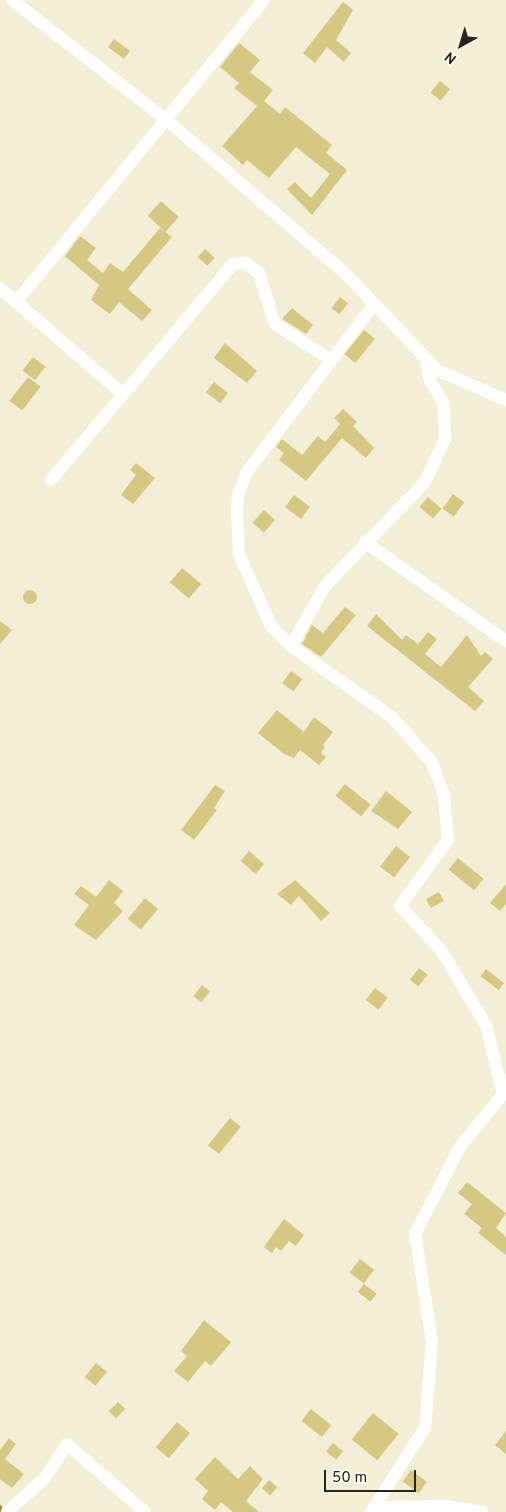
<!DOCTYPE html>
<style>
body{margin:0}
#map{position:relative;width:506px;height:1512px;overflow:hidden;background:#f3efd7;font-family:Overpass,sans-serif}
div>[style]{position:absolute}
.stream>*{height:4px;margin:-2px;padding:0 2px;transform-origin:2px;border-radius:2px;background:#9e914d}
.building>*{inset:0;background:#d5c883;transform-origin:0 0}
.round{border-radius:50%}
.minor>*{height:12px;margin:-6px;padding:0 6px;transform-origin:6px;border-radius:6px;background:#fff}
span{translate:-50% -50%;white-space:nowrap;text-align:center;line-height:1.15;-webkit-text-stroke:4.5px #fefced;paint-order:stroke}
.north{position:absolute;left:436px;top:20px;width:50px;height:50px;-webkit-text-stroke:4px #fefced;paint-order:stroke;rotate:219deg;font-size:14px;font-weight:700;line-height:20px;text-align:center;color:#26241b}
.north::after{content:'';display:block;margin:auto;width:18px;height:22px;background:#26241b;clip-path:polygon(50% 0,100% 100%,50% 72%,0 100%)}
.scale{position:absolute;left:324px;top:1470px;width:92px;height:22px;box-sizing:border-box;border:2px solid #26241b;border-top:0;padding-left:6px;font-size:15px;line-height:18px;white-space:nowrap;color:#26241b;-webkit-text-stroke:4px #fefced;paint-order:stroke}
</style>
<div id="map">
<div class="stream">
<div style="left:0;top:1507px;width:5px;rotate:68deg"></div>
</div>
<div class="building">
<div style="clip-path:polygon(343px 2px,353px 10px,336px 40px,351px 53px,344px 62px,327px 47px,315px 63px,303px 53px)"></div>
<div style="left:114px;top:39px;width:20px;height:10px;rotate:37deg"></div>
<div style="clip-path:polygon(239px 43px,260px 60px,250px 72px,273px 90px,264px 101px,280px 114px,285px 107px,332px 145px,326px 153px,347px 170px,312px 215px,287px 189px,295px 182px,311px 198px,330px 174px,296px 147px,269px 178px,247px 160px,243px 165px,222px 146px,257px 106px,234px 88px,239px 83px,220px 67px)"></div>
<div style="left:440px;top:81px;width:13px;height:15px;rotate:39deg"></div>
<div style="left:161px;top:201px;width:24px;height:20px;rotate:42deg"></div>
<div style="clip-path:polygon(160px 228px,172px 237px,128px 289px,152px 310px,142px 321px,119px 302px,110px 314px,91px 300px,99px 285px,65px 256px,80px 236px,96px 248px,87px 260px,103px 273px,110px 263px,123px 272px)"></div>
<div style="left:205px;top:249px;width:13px;height:11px;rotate:42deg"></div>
<div style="left:340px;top:297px;width:10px;height:14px;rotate:37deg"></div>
<div style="clip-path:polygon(292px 308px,313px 325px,306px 334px,282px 319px)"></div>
<div style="left:364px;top:330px;width:14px;height:31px;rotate:39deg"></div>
<div style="clip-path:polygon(225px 343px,257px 371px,247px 383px,214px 358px)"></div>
<div style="left:33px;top:357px;width:16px;height:17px;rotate:38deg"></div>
<div style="left:28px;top:377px;width:16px;height:30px;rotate:38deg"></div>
<div style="left:214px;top:382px;width:18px;height:13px;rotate:38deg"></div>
<div style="clip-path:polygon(343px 409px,357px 422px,353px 426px,374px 448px,366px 458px,342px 438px,306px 481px,279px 460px,284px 453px,276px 447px,282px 439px,302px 455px,318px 436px,325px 442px,340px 424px,334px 418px)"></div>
<div style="clip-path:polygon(136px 463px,155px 478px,133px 504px,121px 495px,136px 475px,130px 470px)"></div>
<div style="left:453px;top:494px;width:14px;height:18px;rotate:36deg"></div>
<div style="left:294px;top:495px;width:20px;height:15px;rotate:37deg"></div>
<div style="left:428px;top:497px;width:18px;height:13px;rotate:41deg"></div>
<div style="left:264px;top:510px;width:15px;height:17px;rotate:42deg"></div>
<div style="left:182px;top:568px;width:25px;height:19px;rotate:40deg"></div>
<div class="round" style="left:23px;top:590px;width:14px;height:14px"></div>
<div style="clip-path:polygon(345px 607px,356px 615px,321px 657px,302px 644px,312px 625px,323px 633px)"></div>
<div style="clip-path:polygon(376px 614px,402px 640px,406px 635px,418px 644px,428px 632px,437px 639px,425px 654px,441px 667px,467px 635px,481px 656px,485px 652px,493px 659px,468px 687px,484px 701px,475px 711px,367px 626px)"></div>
<div style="clip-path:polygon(0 621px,12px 630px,0 644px)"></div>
<div style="left:291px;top:671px;width:14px;height:15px;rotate:36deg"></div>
<div style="clip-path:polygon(277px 710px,304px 732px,314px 717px,333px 732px,323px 745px,325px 747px,321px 753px,326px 757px,319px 765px,300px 750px,294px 758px,284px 754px,258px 733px)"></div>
<div style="left:345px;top:784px;width:33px;height:15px;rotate:39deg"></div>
<div style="clip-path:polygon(215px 785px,225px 791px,214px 808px,217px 810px,194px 840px,181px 830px)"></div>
<div style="clip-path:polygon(386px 791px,412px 812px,398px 829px,371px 811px)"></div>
<div style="left:396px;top:846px;width:18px;height:26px;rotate:38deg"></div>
<div style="left:249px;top:851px;width:20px;height:13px;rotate:41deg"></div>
<div style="left:458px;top:858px;width:33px;height:15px;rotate:39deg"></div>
<div style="clip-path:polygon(109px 880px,123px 891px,114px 903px,123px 911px,96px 940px,74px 925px,89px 905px,74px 894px,81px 886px,96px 897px)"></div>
<div style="clip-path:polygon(295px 880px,330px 913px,321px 921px,299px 896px,291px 905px,277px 894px)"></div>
<div style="clip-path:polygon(506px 884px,506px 904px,500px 911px,490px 903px)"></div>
<div style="left:439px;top:892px;width:10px;height:15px;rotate:61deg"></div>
<div style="left:145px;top:898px;width:17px;height:27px;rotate:40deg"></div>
<div style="left:419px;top:968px;width:11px;height:15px;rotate:38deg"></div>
<div style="left:486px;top:969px;width:23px;height:9px;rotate:38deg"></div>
<div style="left:202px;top:985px;width:10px;height:14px;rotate:37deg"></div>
<div style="left:375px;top:988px;width:16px;height:15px;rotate:38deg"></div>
<div style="left:230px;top:1118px;width:14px;height:35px;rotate:39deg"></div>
<div style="clip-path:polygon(467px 1182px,506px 1213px,496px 1228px,506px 1237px,506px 1255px,478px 1233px,482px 1228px,464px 1214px,472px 1204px,458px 1193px)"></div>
<div style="clip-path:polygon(284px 1219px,304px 1235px,296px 1246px,289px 1241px,281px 1251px,276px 1247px,272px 1253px,264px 1247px)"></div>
<div style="left:360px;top:1259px;width:18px;height:17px;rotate:38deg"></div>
<div style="left:364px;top:1284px;width:16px;height:10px;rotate:38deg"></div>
<div style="clip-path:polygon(204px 1320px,231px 1342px,211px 1366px,205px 1361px,188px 1382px,174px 1371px,187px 1356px,181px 1351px)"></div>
<div style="left:96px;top:1363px;width:14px;height:18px;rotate:39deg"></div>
<div style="left:118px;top:1402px;width:10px;height:13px;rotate:45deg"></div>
<div style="left:311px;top:1409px;width:26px;height:15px;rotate:39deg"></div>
<div style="left:373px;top:1413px;width:33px;height:34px;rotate:39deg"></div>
<div style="left:177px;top:1422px;width:17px;height:33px;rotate:40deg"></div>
<div style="clip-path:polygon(506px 1431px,506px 1454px,495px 1445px)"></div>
<div style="clip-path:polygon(9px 1438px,16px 1444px,5px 1459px,24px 1474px,12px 1488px,0 1479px,0 1450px)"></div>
<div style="left:333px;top:1443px;width:13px;height:11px;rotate:39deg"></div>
<div style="clip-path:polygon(215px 1457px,238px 1479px,250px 1466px,263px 1479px,246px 1501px,259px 1512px,233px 1512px,221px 1502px,215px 1510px,202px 1499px,208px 1491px,195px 1479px)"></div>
<div style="left:411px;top:1470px;width:20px;height:14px;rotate:37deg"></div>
<div style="left:269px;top:1480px;width:11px;height:11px;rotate:41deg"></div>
</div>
<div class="minor">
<div style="left:12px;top:0;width:197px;rotate:37.8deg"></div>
<div style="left:168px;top:121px;width:235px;rotate:40.7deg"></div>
<div style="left:346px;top:274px;width:132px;rotate:46.5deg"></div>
<div style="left:437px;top:370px;width:75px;rotate:23.5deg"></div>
<div style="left:0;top:288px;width:162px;rotate:40.8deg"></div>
<div style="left:16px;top:302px;width:391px;rotate:-50.6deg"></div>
<div style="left:51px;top:480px;width:282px;rotate:-49.9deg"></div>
<div style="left:233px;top:264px;width:13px;rotate:-4deg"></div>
<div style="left:246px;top:263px;width:16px;rotate:38deg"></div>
<div style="left:259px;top:273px;width:53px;rotate:72.6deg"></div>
<div style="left:275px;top:324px;width:67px;rotate:32.7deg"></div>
<div style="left:365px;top:542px;width:172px;rotate:35.1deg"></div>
<div style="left:291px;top:646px;width:69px;rotate:-60.5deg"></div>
<div style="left:325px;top:586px;width:144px;rotate:-46.1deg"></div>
<div style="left:425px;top:482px;width:47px;rotate:-65.1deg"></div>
<div style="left:445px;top:439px;width:35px;rotate:-92deg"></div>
<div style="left:444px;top:404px;width:27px;rotate:-121deg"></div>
<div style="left:430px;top:381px;width:20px;rotate:-101deg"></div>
<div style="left:377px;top:1507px;width:68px;rotate:-0.8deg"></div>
<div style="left:445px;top:1506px;width:38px;rotate:9deg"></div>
<div style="left:7px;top:1512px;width:51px;rotate:-41.8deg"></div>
<div style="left:45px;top:1478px;width:40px;rotate:-57.1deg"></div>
<div style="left:67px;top:1444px;width:103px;rotate:41.1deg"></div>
<div style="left:371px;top:1512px;width:100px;rotate:-57.3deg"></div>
<div style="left:425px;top:1428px;width:87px;rotate:-85.4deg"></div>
<div style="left:432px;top:1341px;width:108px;rotate:-99deg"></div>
<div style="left:415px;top:1234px;width:98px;rotate:-62.7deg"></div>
<div style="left:460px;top:1147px;width:68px;rotate:-50.9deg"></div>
<div style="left:503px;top:1094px;width:71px;rotate:-103.8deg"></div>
<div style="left:486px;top:1025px;width:87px;rotate:-121deg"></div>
<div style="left:441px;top:950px;width:60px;rotate:-133deg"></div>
<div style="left:400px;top:906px;width:82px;rotate:-54deg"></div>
<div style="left:448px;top:840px;width:45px;rotate:-95.1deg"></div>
<div style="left:444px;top:795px;width:33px;rotate:-110deg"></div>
<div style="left:433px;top:764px;width:61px;rotate:-131deg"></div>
<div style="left:393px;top:718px;width:125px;rotate:-144.8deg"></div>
<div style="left:291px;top:646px;width:28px;rotate:-135deg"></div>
<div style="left:271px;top:626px;width:79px;rotate:-114deg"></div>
<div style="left:239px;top:554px;width:43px;rotate:-92.7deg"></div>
<div style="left:237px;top:511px;width:16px;rotate:-86deg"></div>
<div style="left:238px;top:495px;width:25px;rotate:-69deg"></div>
<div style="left:247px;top:472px;width:211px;rotate:-52.9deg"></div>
</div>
<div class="north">N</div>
<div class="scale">50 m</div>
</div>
